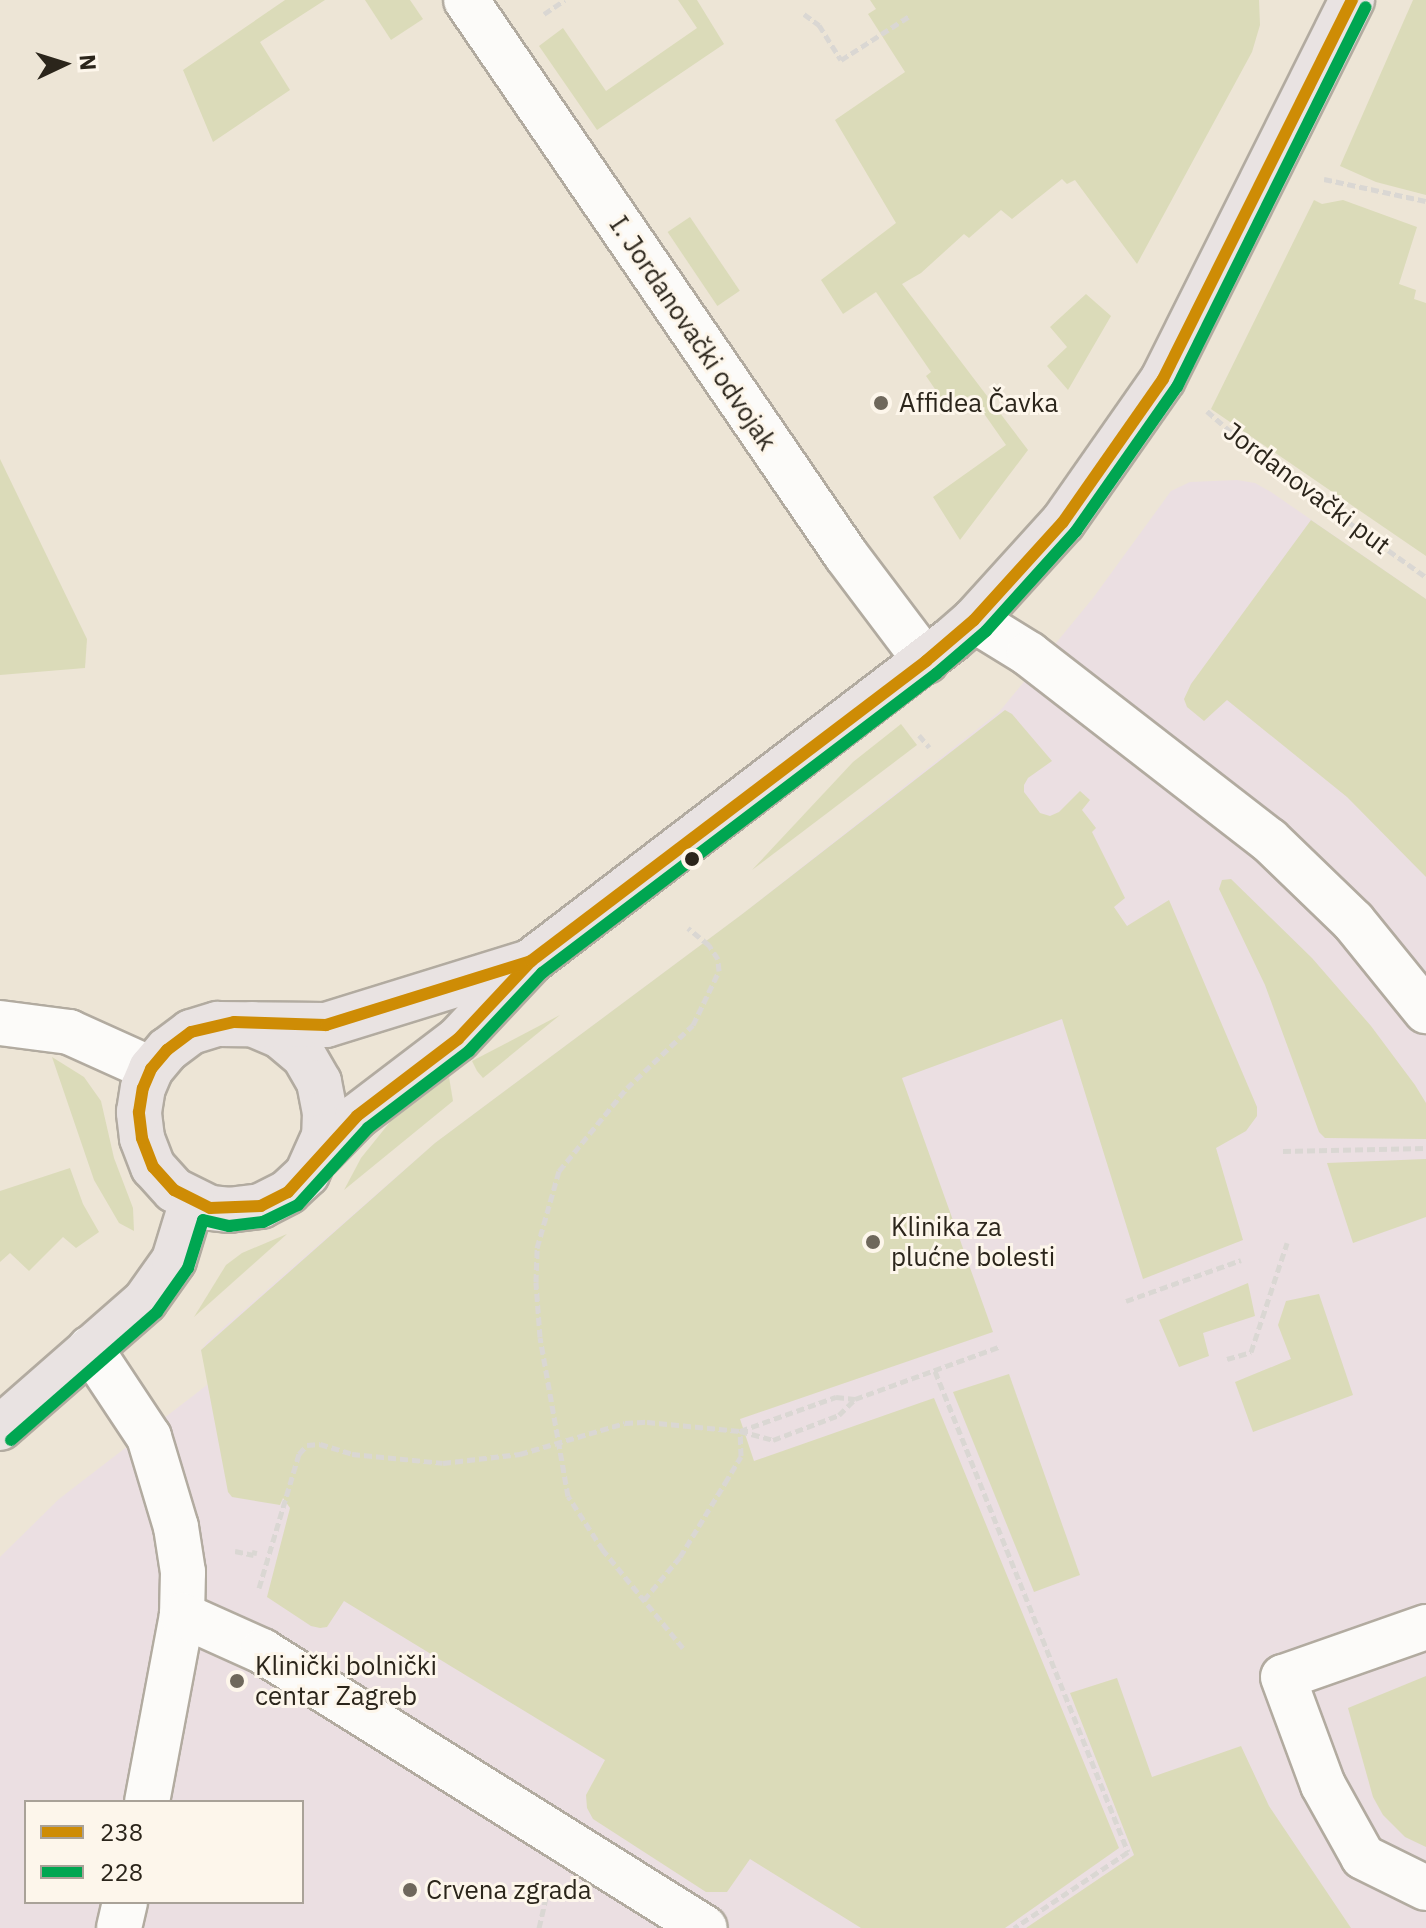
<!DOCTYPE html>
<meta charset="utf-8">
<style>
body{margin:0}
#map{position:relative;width:1426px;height:1928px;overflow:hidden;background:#ede5d6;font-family:"IBM Plex Sans",sans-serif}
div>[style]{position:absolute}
.medical>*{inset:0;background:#ebdfe2}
.green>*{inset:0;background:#dbdbb9;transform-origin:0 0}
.path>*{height:5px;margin-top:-2.5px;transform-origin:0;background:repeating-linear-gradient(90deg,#dad7d3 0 8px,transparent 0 12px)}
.roads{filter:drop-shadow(2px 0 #b2aba0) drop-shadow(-2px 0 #b2aba0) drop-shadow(0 2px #b2aba0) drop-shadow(0 -2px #b2aba0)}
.minor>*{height:44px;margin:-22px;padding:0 22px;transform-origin:22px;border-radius:22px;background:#fcfbf9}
.major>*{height:44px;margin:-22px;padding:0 22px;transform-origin:22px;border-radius:22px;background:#e9e3e2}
.bus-1>*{height:12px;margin:-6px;padding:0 6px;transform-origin:6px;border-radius:6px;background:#ce8c05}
.bus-2>*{height:12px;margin:-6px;padding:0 6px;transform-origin:6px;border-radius:6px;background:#00a651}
.dots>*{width:22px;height:22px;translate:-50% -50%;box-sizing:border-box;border:4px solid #fdf6eb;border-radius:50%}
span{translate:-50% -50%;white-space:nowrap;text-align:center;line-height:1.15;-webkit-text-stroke:6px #fdf6eb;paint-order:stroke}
.street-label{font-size:26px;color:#2b251b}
.poi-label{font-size:26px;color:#2b251b}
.left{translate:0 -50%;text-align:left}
.legend{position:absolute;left:24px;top:1800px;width:280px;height:104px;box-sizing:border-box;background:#fdf6eb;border:2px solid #a9a298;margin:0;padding:10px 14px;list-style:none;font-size:24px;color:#2b251b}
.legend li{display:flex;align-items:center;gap:16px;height:40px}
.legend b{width:40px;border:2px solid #a9a298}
.north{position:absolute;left:24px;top:24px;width:80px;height:80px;-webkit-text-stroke:6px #fdf6eb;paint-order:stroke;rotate:86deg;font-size:22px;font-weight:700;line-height:32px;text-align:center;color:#2b251b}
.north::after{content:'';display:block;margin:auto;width:28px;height:36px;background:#2b251b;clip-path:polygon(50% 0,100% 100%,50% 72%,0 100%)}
</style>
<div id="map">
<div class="medical">
<div style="clip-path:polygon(evenodd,1237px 480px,1255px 483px,1271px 492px,1426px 599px,1426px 1928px,0 1928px,0 1557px,59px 1499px,207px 1385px,210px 1382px,201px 1350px,207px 1342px,435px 1143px,741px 915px,999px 712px,1093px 598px,1171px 491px,1190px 482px,1237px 480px,26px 1802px,302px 1802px,302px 1902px,26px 1902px,26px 1802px)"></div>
</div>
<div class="green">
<div style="clip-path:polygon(285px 0,325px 0,260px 42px,290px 90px,213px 142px,183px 70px)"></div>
<div style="clip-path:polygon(365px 0,410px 0,423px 19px,391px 40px)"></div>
<div style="clip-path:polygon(678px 0,697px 0,724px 44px,597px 130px,539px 46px,563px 28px,606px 91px,697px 28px)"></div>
<div style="clip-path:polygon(870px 0,1259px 0,1260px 25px,1252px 52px,1137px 264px,1075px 180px,1067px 184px,1062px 179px,1012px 219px,1001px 210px,969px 238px,964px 234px,921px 273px,902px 284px,1028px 450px,960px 540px,933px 497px,1006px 445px,971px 395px,948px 408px,926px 376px,931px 372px,876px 292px,843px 314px,821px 280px,896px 223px,835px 120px,905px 72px,868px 14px,876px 9px)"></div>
<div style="clip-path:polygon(1413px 0,1426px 0,1426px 195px,1376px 182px,1340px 166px)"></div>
<div style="clip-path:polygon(1314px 200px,1322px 204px,1343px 200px,1417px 227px,1399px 284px,1416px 290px,1414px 299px,1426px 303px,1426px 556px,1211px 409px)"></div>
<div style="left:690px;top:217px;width:89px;height:27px;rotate:56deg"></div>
<div style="clip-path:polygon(1086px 294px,1111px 316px,1068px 390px,1047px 366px,1067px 347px,1050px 327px)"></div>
<div style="clip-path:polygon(0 459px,87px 639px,85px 668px,0 675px)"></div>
<div style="clip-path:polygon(1311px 520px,1426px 599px,1426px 877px,1347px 797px,1227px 700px,1204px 721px,1187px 707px,1184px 699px,1191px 684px)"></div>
<div style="clip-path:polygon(1005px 710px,1012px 714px,1052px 761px,1028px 778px,1024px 785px,1024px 792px,1040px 813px,1050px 816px,1059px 812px,1080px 791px,1090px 800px,1082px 810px,1096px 828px,1092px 832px,1125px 898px,1114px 907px,1127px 926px,1169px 900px,1257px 1107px,1257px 1116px,1246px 1131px,1216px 1148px,1243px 1240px,1143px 1279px,1062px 1019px,902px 1078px,993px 1332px,740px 1419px,754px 1461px,934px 1398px,1119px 1848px,1005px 1928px,861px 1928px,750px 1859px,727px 1892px,706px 1892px,593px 1819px,587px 1808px,586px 1795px,605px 1760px,344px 1601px,327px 1627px,320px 1628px,311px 1626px,267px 1597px,290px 1508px,283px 1498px,280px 1505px,232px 1497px,228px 1492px,201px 1350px,435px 1143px,741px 915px)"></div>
<div style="clip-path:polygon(901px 724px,917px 745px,752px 870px,853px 762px)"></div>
<div style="clip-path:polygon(1231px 879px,1312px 958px,1371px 1026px,1415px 1085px,1426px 1103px,1426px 1139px,1325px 1138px,1319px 1132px,1265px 985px,1219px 889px,1222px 880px)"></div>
<div style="clip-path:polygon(560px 1015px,483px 1078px,477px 1071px,472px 1061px)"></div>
<div style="clip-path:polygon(52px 1057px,84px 1077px,101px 1101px,114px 1158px,133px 1208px,134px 1231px,119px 1223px,94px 1180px)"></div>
<div style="clip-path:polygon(449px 1077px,453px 1101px,344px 1190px,361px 1158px,394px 1117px)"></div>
<div style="clip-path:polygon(1426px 1159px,1426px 1217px,1353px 1243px,1327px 1163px)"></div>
<div style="clip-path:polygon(70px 1168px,83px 1204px,99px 1232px,76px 1248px,63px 1237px,29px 1271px,10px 1253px,0 1262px,0 1191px)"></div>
<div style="clip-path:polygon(287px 1234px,194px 1317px,226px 1265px,242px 1253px)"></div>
<div style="clip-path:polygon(1248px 1283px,1255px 1316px,1203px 1333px,1209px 1356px,1179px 1367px,1159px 1320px)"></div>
<div style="clip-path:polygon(1319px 1294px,1353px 1395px,1253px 1432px,1235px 1382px,1291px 1359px,1278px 1325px,1286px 1301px)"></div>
<div style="clip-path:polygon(1009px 1374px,1080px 1575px,1034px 1592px,953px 1392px)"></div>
<div style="clip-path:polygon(1426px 1676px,1426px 1847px,1405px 1837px,1383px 1815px,1373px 1797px,1348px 1708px)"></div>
<div style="clip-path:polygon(1117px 1678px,1152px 1777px,1241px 1746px,1269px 1806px,1351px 1928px,1026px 1928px,1134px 1855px,1070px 1693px)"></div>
</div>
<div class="path">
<div style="left:544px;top:14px;width:25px;rotate:-34deg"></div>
<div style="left:804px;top:14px;width:19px;rotate:36deg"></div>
<div style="left:819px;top:25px;width:41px;rotate:57.8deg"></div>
<div style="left:841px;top:60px;width:83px;rotate:-32.7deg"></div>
<div style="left:1324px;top:179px;width:104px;rotate:12.2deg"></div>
<div style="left:1207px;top:411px;width:85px;rotate:41.2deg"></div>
<div style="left:1271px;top:467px;width:190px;rotate:35.4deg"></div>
<div style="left:919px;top:735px;width:16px;rotate:50deg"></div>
<div style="left:1283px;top:1151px;width:143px;rotate:-1.2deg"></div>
<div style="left:1126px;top:1301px;width:122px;rotate:-19.6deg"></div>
<div style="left:1227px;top:1359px;width:25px;rotate:-16deg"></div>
<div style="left:1251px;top:1352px;width:115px;rotate:-71.7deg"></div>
<div style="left:935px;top:1371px;width:518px;rotate:68.14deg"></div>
<div style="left:1128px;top:1852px;width:137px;rotate:146.3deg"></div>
<div style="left:235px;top:1551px;width:19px;rotate:12deg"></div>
<div style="left:254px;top:1555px;width:5px;rotate:-79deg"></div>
<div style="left:259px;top:1588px;width:140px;rotate:-73.4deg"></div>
<div style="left:299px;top:1454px;width:12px;rotate:-48deg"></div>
<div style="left:307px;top:1445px;width:13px;rotate:-4deg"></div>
<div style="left:320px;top:1444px;width:34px;rotate:17deg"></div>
<div style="left:352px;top:1454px;width:91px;rotate:5.6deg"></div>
<div style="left:443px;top:1463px;width:78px;rotate:-6.7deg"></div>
<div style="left:520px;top:1454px;width:109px;rotate:-16.4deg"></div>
<div style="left:625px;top:1423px;width:22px;rotate:-3deg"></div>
<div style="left:647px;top:1422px;width:93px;rotate:5.5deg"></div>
<div style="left:740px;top:1431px;width:102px;rotate:-19.5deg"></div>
<div style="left:836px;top:1397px;width:19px;rotate:6deg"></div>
<div style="left:855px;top:1399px;width:153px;rotate:-19.9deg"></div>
<div style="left:644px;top:1600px;width:56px;rotate:-50.1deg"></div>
<div style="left:680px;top:1557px;width:87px;rotate:-58.7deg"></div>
<div style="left:725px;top:1483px;width:31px;rotate:-59deg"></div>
<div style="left:741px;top:1456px;width:25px;rotate:-92deg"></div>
<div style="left:740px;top:1431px;width:34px;rotate:15deg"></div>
<div style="left:773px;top:1440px;width:71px;rotate:-20.7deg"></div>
<div style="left:839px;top:1415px;width:21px;rotate:-45deg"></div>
<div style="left:683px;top:1648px;width:127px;rotate:-129.2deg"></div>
<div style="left:603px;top:1550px;width:64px;rotate:-122.9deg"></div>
<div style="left:568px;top:1496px;width:161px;rotate:-100deg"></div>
<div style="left:540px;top:1337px;width:55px;rotate:-94.2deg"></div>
<div style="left:536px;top:1282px;width:34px;rotate:-88deg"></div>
<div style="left:537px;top:1248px;width:80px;rotate:-74.1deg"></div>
<div style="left:559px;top:1171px;width:107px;rotate:-50.7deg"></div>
<div style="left:627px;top:1088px;width:91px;rotate:-43.7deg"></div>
<div style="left:693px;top:1025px;width:60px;rotate:-64.3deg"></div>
<div style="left:719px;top:971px;width:12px;rotate:-95deg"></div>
<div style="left:718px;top:959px;width:17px;rotate:-123deg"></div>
<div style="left:709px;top:945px;width:27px;rotate:-141deg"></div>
<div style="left:539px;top:1928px;width:35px;rotate:-77deg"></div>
</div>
<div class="roads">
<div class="minor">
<div style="left:466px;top:0;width:673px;rotate:55.6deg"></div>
<div style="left:846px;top:555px;width:133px;rotate:53deg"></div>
<div style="left:974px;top:620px;width:65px;rotate:31.7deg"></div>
<div style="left:1029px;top:654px;width:304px;rotate:37.8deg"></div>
<div style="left:1269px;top:840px;width:117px;rotate:44deg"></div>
<div style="left:1353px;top:921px;width:116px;rotate:51deg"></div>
<div style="left:0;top:1023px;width:70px;rotate:7.4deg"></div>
<div style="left:69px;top:1032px;width:90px;rotate:24.3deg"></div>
<div style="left:90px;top:1348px;width:107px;rotate:56.5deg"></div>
<div style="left:149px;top:1437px;width:94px;rotate:73.3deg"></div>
<div style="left:176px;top:1527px;width:46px;rotate:81.2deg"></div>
<div style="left:183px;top:1572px;width:43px;rotate:91.3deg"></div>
<div style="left:182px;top:1615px;width:190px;rotate:100.6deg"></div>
<div style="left:182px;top:1615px;width:88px;rotate:24.2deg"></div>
<div style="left:262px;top:1651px;width:522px;rotate:32.02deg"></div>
<div style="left:1426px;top:1627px;width:151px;rotate:160.7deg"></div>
<div style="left:1283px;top:1677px;width:115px;rotate:69.7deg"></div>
<div style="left:1323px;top:1785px;width:82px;rotate:60.9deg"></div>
<div style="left:1363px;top:1857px;width:70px;rotate:26.2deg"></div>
<div style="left:119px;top:1928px;width:27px;rotate:-77deg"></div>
</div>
<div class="major">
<div style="left:252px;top:1024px;width:30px;rotate:23deg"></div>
<div style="left:280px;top:1036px;width:31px;rotate:40deg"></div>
<div style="left:304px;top:1056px;width:30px;rotate:60deg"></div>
<div style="left:319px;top:1082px;width:31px;rotate:79deg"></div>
<div style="left:325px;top:1112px;width:24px;rotate:92deg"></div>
<div style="left:324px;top:1136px;width:42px;rotate:114.1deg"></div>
<div style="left:307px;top:1174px;width:26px;rotate:137deg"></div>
<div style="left:288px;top:1192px;width:30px;rotate:153deg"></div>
<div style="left:261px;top:1206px;width:31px;rotate:173deg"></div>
<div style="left:230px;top:1210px;width:20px;rotate:-174deg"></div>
<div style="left:210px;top:1208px;width:40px;rotate:-153.4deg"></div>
<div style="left:174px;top:1190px;width:31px;rotate:-132deg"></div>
<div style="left:153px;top:1167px;width:31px;rotate:-111deg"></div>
<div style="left:142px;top:1138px;width:26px;rotate:-97deg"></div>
<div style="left:139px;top:1112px;width:24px;rotate:-81deg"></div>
<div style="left:143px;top:1088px;width:21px;rotate:-67deg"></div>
<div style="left:151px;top:1069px;width:25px;rotate:-50deg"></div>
<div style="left:167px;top:1050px;width:30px;rotate:-37deg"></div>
<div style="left:191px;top:1032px;width:28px;rotate:-17deg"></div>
<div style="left:218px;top:1024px;width:108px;rotate:0.5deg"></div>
<div style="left:326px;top:1025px;width:213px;rotate:-17.2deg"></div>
<div style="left:318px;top:1156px;width:56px;rotate:-45.7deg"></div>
<div style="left:357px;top:1116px;width:127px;rotate:-37.3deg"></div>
<div style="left:458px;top:1039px;width:107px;rotate:-46.9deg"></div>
<div style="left:531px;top:961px;width:529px;rotate:-37.39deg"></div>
<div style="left:951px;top:640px;width:30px;rotate:-41deg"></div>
<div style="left:974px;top:620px;width:132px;rotate:-47.8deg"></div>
<div style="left:1063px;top:522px;width:174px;rotate:-55deg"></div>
<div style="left:1163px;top:379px;width:424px;rotate:-63.5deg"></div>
<div style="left:0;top:1428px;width:193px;rotate:-41.2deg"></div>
<div style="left:145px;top:1301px;width:50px;rotate:-54.7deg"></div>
<div style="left:174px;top:1260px;width:62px;rotate:-73deg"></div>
</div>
</div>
<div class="bus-1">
<div style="left:531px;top:961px;width:107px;rotate:133.1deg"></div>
<div style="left:458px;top:1039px;width:127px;rotate:142.7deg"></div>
<div style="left:357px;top:1116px;width:103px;rotate:132.2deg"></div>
<div style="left:288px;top:1192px;width:30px;rotate:153deg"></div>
<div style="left:261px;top:1206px;width:51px;rotate:177.8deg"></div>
<div style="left:210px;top:1208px;width:40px;rotate:-153.4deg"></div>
<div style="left:174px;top:1190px;width:31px;rotate:-132deg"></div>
<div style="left:153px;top:1167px;width:31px;rotate:-111deg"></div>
<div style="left:142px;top:1138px;width:26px;rotate:-97deg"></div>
<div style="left:139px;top:1112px;width:24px;rotate:-81deg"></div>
<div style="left:143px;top:1088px;width:21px;rotate:-67deg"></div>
<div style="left:151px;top:1069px;width:25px;rotate:-50deg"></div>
<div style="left:167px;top:1050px;width:30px;rotate:-37deg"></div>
<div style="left:191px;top:1032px;width:44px;rotate:-13.1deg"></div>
<div style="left:234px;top:1022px;width:92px;rotate:1.9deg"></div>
<div style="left:326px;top:1025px;width:215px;rotate:-17.3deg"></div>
<div style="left:531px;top:961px;width:496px;rotate:-37.2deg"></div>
<div style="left:926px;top:661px;width:63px;rotate:-40.5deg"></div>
<div style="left:974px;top:620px;width:132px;rotate:-47.8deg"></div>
<div style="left:1063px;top:522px;width:174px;rotate:-55deg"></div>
<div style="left:1163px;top:379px;width:424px;rotate:-63.5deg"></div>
</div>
<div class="bus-2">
<div style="left:11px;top:1440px;width:194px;rotate:-41.2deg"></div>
<div style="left:157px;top:1312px;width:54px;rotate:-54.8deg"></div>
<div style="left:188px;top:1268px;width:50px;rotate:-72.6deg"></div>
<div style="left:203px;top:1220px;width:27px;rotate:13deg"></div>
<div style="left:229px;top:1226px;width:34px;rotate:-7deg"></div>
<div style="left:263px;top:1222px;width:39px;rotate:-26deg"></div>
<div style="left:298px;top:1205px;width:104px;rotate:-47.7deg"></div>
<div style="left:368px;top:1128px;width:127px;rotate:-37.3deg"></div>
<div style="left:469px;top:1051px;width:107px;rotate:-46.9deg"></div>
<div style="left:542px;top:973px;width:495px;rotate:-37.2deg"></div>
<div style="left:936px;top:674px;width:66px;rotate:-40.7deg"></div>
<div style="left:986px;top:631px;width:135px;rotate:-48deg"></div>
<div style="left:1076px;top:531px;width:176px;rotate:-55deg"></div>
<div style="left:1177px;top:387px;width:424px;rotate:-63.6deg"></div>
</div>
<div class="dots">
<div style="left:881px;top:403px;background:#6f685c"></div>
<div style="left:692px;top:859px;background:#2b251b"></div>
<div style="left:873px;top:1242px;background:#6f685c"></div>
<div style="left:237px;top:1681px;background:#6f685c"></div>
<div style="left:410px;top:1890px;background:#6f685c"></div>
</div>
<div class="street-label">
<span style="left:693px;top:333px;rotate:56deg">I. Jordanovački odvojak</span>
<span style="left:1307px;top:488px;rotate:37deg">Jordanovački put</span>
</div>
<div class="poi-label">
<span class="left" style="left:899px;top:403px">Affidea Čavka</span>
<span class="left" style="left:891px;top:1242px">Klinika za<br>plućne bolesti</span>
<span class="left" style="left:255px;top:1681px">Klinički bolnički<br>centar Zagreb</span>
<span class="left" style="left:426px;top:1890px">Crvena zgrada</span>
</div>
<ul class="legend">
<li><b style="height:10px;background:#ce8c05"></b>238</li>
<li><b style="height:10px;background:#00a651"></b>228</li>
</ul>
<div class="north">N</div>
</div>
